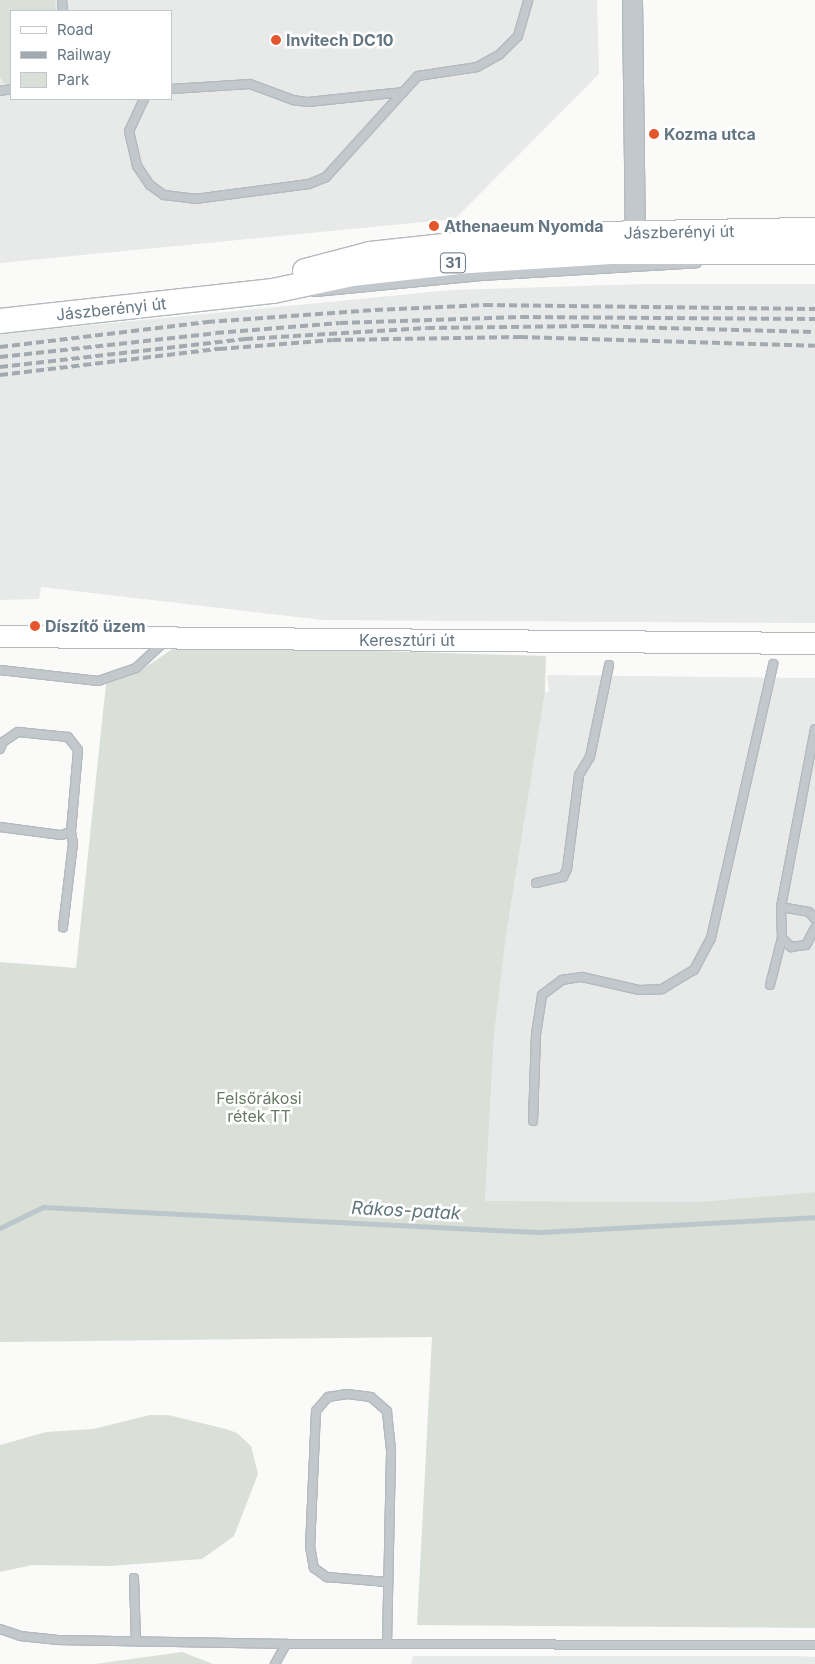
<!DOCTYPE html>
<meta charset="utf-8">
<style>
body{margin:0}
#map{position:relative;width:815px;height:1664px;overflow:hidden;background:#fafaf8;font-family:Inter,sans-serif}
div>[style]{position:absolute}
.built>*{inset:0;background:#e8e9e9}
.green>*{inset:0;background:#dadfd7}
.stream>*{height:4.5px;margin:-2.25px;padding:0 2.25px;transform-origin:2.25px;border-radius:2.25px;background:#bbc7cb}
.roads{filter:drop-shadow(1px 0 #b3babf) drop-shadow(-1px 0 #b3babf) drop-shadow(0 1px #b3babf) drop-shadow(0 -1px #b3babf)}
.service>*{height:8px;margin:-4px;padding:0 4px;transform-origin:4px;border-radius:4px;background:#c3c8cc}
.tertiary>*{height:19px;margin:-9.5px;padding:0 9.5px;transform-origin:9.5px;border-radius:9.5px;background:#c3c8cc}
.secondary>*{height:21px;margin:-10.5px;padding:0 10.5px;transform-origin:10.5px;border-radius:10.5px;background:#fff}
.primary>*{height:24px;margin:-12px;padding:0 12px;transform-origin:12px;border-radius:12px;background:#fff}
.rail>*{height:4px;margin-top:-2px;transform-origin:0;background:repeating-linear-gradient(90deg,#a2aab0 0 8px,transparent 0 12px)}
.dots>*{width:14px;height:14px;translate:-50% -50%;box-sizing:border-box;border:2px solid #fff;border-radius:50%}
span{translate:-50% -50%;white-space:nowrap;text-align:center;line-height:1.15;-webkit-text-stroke:5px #fff;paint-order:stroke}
.shield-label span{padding:1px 4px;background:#fff;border:1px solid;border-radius:4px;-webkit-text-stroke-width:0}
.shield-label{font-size:15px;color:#657683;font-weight:700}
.poi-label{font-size:16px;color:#657683;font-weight:700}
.left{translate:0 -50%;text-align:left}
.street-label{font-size:16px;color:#657683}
.park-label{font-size:16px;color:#687a64}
.water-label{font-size:18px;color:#60757c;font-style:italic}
.legend{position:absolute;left:10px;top:10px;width:162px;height:90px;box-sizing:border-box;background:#fff;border:1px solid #c1c8cd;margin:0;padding:6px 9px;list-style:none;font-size:15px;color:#657683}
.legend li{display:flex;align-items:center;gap:10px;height:25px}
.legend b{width:25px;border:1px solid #c1c8cd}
</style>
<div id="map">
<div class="built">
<div style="clip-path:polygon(evenodd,0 0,597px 0,599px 74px,455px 219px,0 263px,0 0,11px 11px,171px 11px,171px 99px,11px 99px,11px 11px)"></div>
<div style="clip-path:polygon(647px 284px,815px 284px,815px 623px,322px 620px,41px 587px,39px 599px,0 600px,0 334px,451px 290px)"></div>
<div style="clip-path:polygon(547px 675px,815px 678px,815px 1192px,697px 1202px,485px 1201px,494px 1036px,506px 936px,545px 692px,549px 692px)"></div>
<div style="clip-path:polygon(413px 1656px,798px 1656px,815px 1657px,815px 1664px,411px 1664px)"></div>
</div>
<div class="green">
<div style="clip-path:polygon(0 0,55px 0,56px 11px,11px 11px,11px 93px,0 77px)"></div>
<div style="clip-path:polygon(178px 645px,546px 656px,545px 692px,506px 936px,494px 1036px,485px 1201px,697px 1202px,815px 1192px,815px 1628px,417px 1625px,432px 1337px,0 1342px,0 962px,76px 968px,106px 684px,140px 671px)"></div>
<div style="clip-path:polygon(150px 1415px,168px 1415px,226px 1429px,237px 1433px,251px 1446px,258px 1474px,234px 1536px,202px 1559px,111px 1566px,32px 1565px,0 1572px,0 1445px,46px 1432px,93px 1429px)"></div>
<div style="clip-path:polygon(182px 1652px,213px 1664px,95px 1664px)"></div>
</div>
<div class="stream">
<div style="left:0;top:1228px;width:48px;rotate:-26deg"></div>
<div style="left:43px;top:1207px;width:499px;rotate:2.9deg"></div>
<div style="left:541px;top:1232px;width:274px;rotate:-3.1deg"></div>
</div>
<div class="roads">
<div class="service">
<div style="left:62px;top:0;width:11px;rotate:85deg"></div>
<div style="left:171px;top:89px;width:79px;rotate:-3.6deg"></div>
<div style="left:250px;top:84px;width:46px;rotate:20.4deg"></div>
<div style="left:293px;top:100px;width:15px;rotate:8deg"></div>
<div style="left:308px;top:102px;width:96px;rotate:-6deg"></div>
<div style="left:403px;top:92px;width:22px;rotate:-47deg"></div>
<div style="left:418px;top:76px;width:60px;rotate:-8.7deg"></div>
<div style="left:477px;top:67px;width:26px;rotate:-29deg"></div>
<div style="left:500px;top:54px;width:25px;rotate:-45deg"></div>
<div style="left:518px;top:36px;width:37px;rotate:-74deg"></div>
<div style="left:0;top:91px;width:11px;rotate:-10deg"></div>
<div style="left:144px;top:99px;width:35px;rotate:115deg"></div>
<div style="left:129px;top:131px;width:36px;rotate:77deg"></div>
<div style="left:137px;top:166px;width:23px;rotate:56deg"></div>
<div style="left:150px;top:185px;width:17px;rotate:36deg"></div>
<div style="left:164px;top:195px;width:31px;rotate:7deg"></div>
<div style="left:195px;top:199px;width:115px;rotate:-7.5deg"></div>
<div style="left:309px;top:184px;width:18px;rotate:-22deg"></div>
<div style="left:326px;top:177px;width:115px;rotate:-47.8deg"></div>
<div style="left:315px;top:292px;width:167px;rotate:-5.5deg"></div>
<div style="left:481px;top:276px;width:216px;rotate:-3.4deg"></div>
<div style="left:0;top:670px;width:99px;rotate:6.4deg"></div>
<div style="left:98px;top:681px;width:40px;rotate:-18.9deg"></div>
<div style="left:136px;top:668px;width:40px;rotate:-43deg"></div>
<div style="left:0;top:749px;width:8px;rotate:-67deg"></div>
<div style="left:3px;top:742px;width:18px;rotate:-34deg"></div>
<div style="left:18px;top:732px;width:50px;rotate:5.7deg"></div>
<div style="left:68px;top:737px;width:16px;rotate:52deg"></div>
<div style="left:78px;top:750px;width:82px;rotate:94.9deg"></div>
<div style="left:71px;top:832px;width:11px;rotate:80deg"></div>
<div style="left:73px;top:843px;width:85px;rotate:96.8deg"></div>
<div style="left:0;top:827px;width:62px;rotate:7.5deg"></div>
<div style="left:61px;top:835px;width:10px;rotate:-17deg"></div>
<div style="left:536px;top:883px;width:28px;rotate:-13deg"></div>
<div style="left:563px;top:877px;width:9px;rotate:-63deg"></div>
<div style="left:567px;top:869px;width:95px;rotate:-82.7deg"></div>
<div style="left:579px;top:775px;width:21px;rotate:-59deg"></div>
<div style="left:590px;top:757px;width:94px;rotate:-78.3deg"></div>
<div style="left:781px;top:907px;width:28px;rotate:10deg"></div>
<div style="left:809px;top:912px;width:9px;rotate:49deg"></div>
<div style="left:782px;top:938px;width:13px;rotate:45deg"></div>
<div style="left:791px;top:947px;width:15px;rotate:-8deg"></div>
<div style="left:806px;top:945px;width:19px;rotate:-62deg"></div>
<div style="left:770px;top:985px;width:49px;rotate:-75.7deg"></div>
<div style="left:782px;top:938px;width:31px;rotate:-92deg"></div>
<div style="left:781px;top:907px;width:181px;rotate:-79.2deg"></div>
<div style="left:533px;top:1121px;width:87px;rotate:-88deg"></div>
<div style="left:536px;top:1034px;width:39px;rotate:-81deg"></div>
<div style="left:542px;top:995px;width:25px;rotate:-37deg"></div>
<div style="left:562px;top:980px;width:20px;rotate:-9deg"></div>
<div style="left:582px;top:977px;width:58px;rotate:12.8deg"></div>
<div style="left:639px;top:990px;width:23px;rotate:-2deg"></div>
<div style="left:662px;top:989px;width:37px;rotate:-31deg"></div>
<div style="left:694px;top:970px;width:36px;rotate:-62deg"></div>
<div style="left:711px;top:938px;width:281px;rotate:-77.2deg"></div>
<div style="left:134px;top:1578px;width:63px;rotate:88.2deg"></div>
<div style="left:0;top:1629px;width:21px;rotate:19deg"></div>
<div style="left:20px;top:1636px;width:36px;rotate:6deg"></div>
<div style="left:56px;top:1640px;width:235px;rotate:1deg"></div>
<div style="left:291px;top:1644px;width:524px;rotate:0.11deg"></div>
<div style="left:387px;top:1644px;width:194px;rotate:-88.8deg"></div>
<div style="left:391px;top:1450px;width:39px;rotate:-96deg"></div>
<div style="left:387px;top:1411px;width:21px;rotate:-139deg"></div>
<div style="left:371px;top:1397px;width:24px;rotate:-173deg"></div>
<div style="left:347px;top:1394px;width:19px;rotate:171deg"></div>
<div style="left:328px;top:1397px;width:18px;rotate:131deg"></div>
<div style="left:316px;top:1411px;width:135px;rotate:92.5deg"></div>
<div style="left:310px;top:1546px;width:22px;rotate:80deg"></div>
<div style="left:314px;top:1568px;width:16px;rotate:35deg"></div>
<div style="left:327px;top:1577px;width:60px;rotate:4.8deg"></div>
<div style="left:275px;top:1664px;width:23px;rotate:-61deg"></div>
</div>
<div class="tertiary">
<div style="left:632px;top:0;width:246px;rotate:89.3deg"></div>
</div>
<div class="secondary">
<div style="left:0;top:636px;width:815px;rotate:0.49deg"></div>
</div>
<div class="primary">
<div style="left:305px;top:271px;width:67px;rotate:-14.7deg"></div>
<div style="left:370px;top:254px;width:177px;rotate:-6.2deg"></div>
<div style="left:546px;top:235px;width:269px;rotate:-1.1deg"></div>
<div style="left:0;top:321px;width:275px;rotate:-6.3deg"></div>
<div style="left:273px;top:291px;width:81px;rotate:-12.1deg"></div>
<div style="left:352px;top:274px;width:119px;rotate:-6.3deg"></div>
<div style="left:470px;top:261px;width:142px;rotate:-3.6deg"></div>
<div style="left:612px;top:252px;width:203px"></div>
</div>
</div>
<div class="rail">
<div style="left:0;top:347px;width:209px;rotate:-6.9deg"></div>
<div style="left:207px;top:322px;width:168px;rotate:-4.1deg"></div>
<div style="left:375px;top:310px;width:110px;rotate:-2.6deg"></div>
<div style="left:485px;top:305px;width:330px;rotate:0.7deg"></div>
<div style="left:0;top:357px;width:217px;rotate:-6.3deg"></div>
<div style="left:216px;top:333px;width:124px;rotate:-4.6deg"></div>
<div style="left:340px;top:323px;width:181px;rotate:-1.9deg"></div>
<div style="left:521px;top:317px;width:294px;rotate:0.4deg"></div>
<div style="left:0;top:367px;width:247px;rotate:-6.5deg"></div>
<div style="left:245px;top:339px;width:182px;rotate:-3.5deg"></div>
<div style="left:427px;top:328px;width:160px;rotate:-0.7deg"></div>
<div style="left:587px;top:326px;width:228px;rotate:1.5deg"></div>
<div style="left:0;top:375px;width:221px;rotate:-6.8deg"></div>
<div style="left:219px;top:349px;width:114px;rotate:-4.5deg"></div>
<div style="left:333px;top:340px;width:187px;rotate:-0.9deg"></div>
<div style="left:520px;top:337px;width:295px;rotate:1.7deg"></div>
</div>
<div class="dots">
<div style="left:276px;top:40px;background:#e4572e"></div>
<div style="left:654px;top:134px;background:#e4572e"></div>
<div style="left:434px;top:226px;background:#e4572e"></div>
<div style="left:35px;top:626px;background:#e4572e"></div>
</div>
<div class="shield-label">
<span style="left:453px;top:263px">31</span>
</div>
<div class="poi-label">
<span class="left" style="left:286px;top:40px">Invitech DC10</span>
<span class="left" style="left:664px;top:134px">Kozma utca</span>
<span class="left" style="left:444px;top:226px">Athenaeum Nyomda</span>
<span class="left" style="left:45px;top:626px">Díszítő üzem</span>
</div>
<div class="street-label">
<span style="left:679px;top:232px;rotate:-1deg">Jászberényi út</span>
<span style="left:111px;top:309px;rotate:-6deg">Jászberényi út</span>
<span style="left:407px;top:640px">Keresztúri út</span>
</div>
<div class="park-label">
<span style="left:259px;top:1107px">Felsőrákosi<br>rétek TT</span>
</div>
<div class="water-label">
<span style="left:406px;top:1211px;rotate:3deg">Rákos-patak</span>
</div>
<ul class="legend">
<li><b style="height:6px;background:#fff"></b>Road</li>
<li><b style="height:6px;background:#a2aab0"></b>Railway</li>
<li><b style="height:14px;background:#dadfd7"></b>Park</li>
</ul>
</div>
